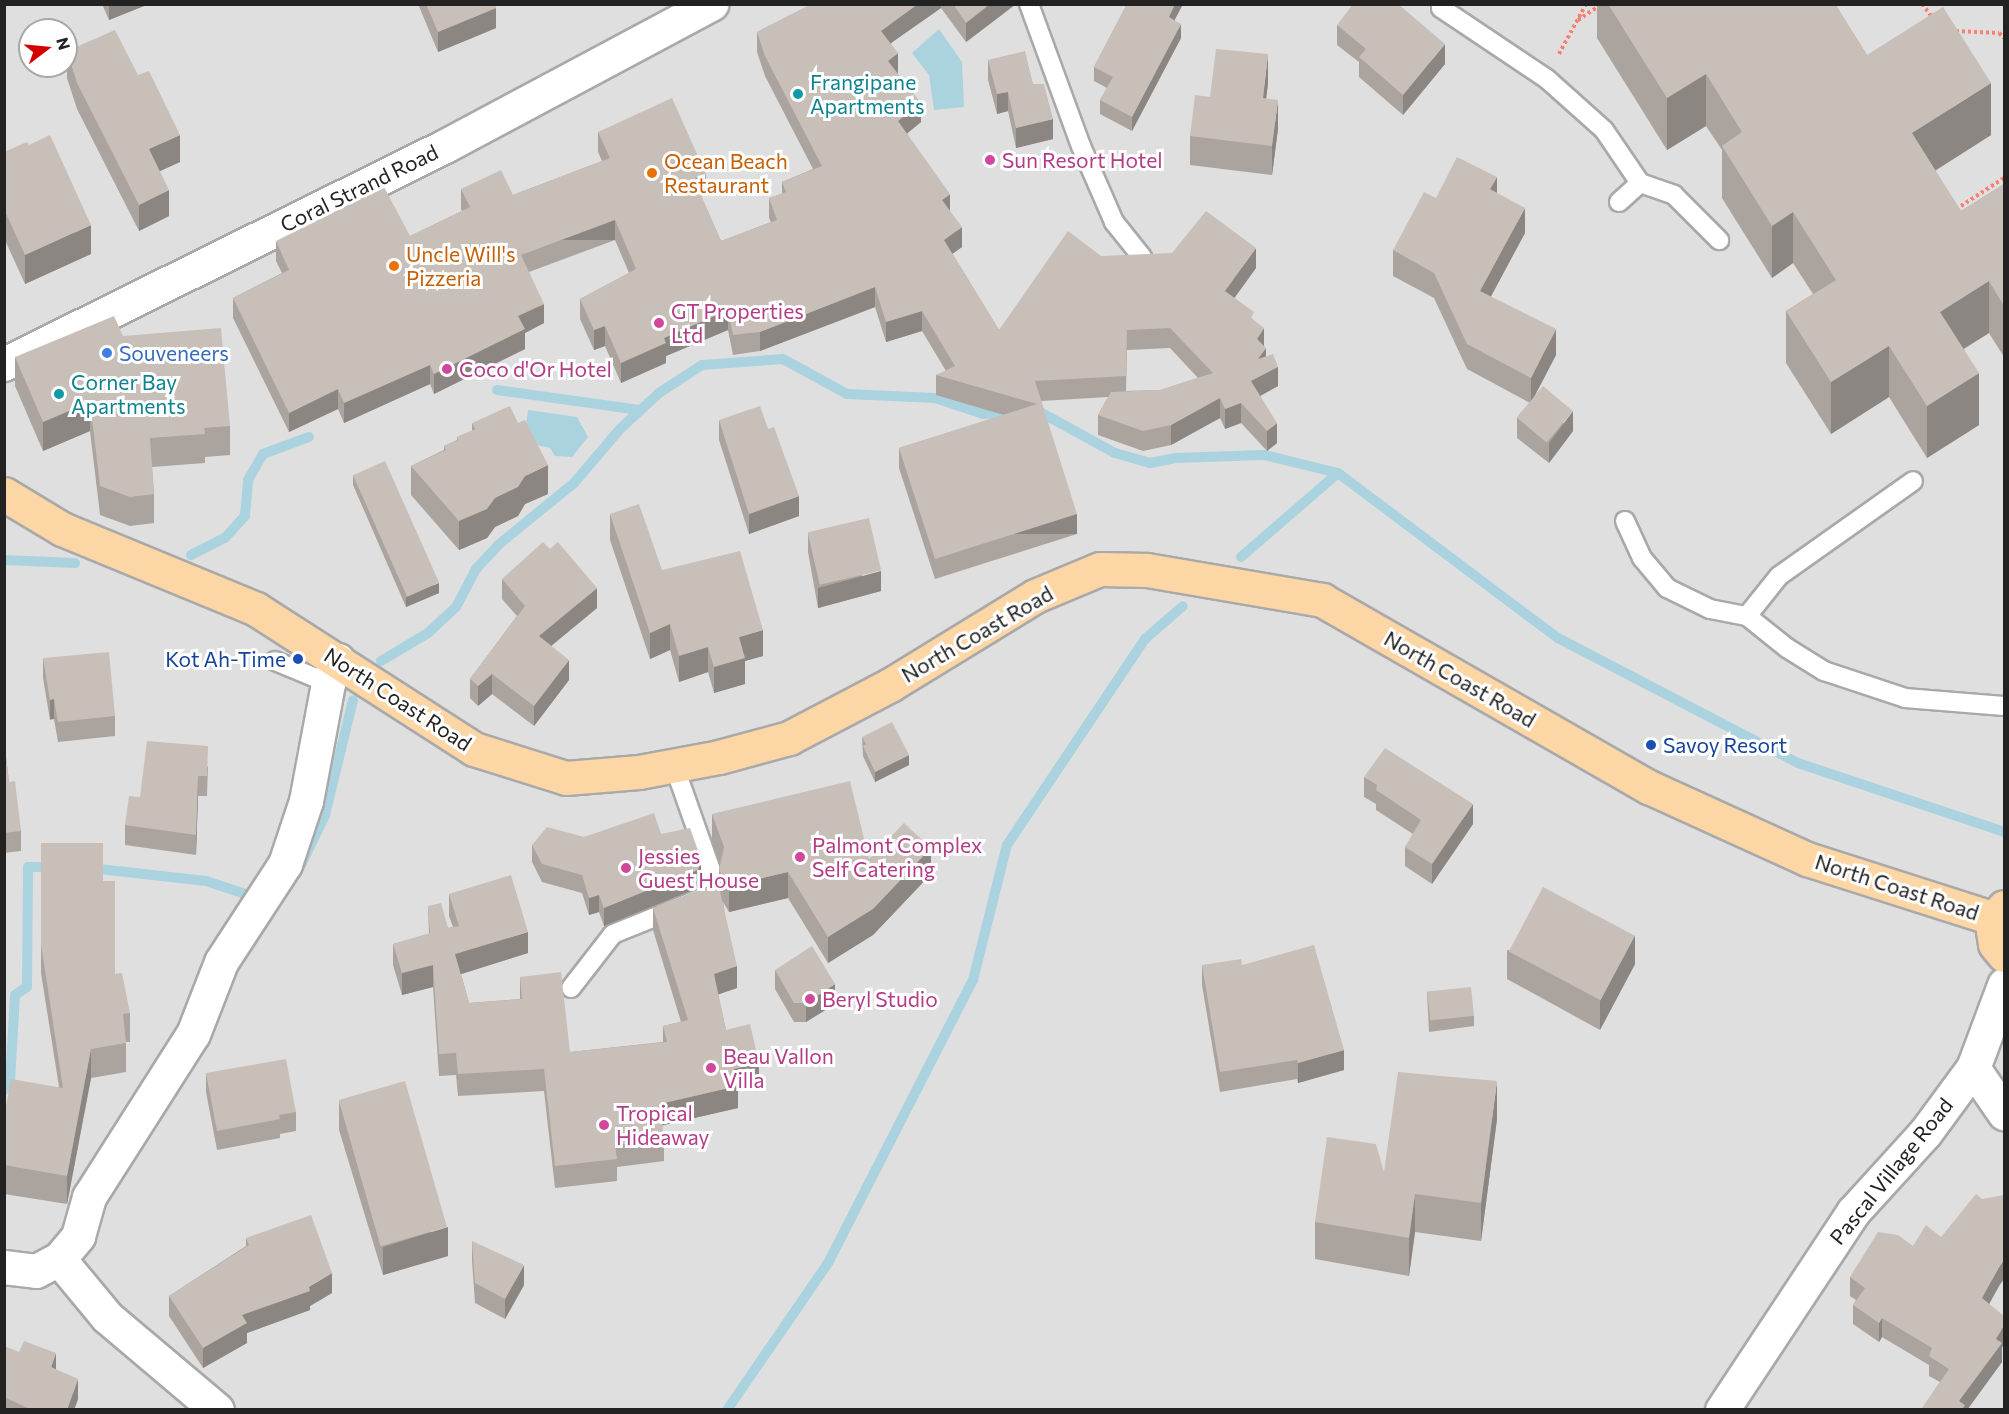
<!DOCTYPE html>
<style>
body{margin:0}
#map{position:relative;width:2009px;height:1414px;overflow:hidden;background:#f2efe9;font-family:Commissioner,sans-serif}
div>[style]{position:absolute}
.residential>*{inset:0;background:#e0dfdf}
.water>*{inset:0;background:#aad3df}
.stream>*{height:10px;margin:-5px;padding:0 5px;transform-origin:5px;border-radius:5px;background:#aad3df}
.path>*{height:4px;margin-top:-2px;transform-origin:0;background:repeating-linear-gradient(90deg,#fa8072 0 3px,transparent 0 6px)}
.roads{filter:drop-shadow(2px 0 #a9a9a9) drop-shadow(-2px 0 #a9a9a9) drop-shadow(0 2px #a9a9a9) drop-shadow(0 -2px #a9a9a9)}
.lane>*{height:18px;margin:-9px;padding:0 9px;transform-origin:9px;border-radius:9px;background:#fff}
.street>*{height:33px;margin:-16.5px;padding:0 16.5px;transform-origin:16.5px;border-radius:16.5px;background:#fff}
.primary>*{height:33px;margin:-16.5px;padding:0 16.5px;transform-origin:16.5px;border-radius:16.5px;background:#fcd6a4}
.wall>*{inset:0;background:#aba49e}
.shaded-wall>*{inset:0;background:#8b8681;transform-origin:0 0}
.building>*{inset:0;background:#c7bfb8;transform-origin:0 0}
.dots>*{width:16px;height:16px;translate:-50% -50%;box-sizing:border-box;border:3px solid #fff;border-radius:50%}
span{translate:-50% -50%;white-space:nowrap;text-align:center;line-height:1.15;-webkit-text-stroke:6px #fff;paint-order:stroke}
.culture-label{font-size:21px;color:#0d838f}
.left{translate:0 -50%;text-align:left}
.hotel-label{font-size:21px;color:#b23c85}
.food-label{font-size:21px;color:#c56008}
.street-label{font-size:21px;color:#222}
.shop-label{font-size:21px;color:#366cbe}
.transit-label{font-size:21px;color:#164399}
.right{translate:-100% -50%;text-align:right}
.frame{position:absolute;inset:0;border:6px solid #222;pointer-events:none}
.north{position:absolute;left:18px;top:18px;width:60px;height:60px;box-sizing:border-box;background:#fff;border:2px solid #a7a7a7;border-radius:50%;rotate:74deg;font-size:16px;font-weight:700;line-height:24px;text-align:center;color:#222}
.north::after{content:'';display:block;margin:auto;width:21px;height:27px;background:#d40000;clip-path:polygon(50% 0,100% 100%,50% 72%,0 100%)}
</style>
<div id="map">
<div class="residential">
<div style="clip-path:polygon(evenodd,5px 5px,2004px 5px,2004px 1409px,5px 1409px,5px 5px,30px 30px,66px 30px,66px 66px,30px 66px,30px 30px)"></div>
</div>
<div class="water">
<div style="clip-path:polygon(939px 29px,962px 62px,964px 107px,934px 110px,929px 75px,912px 53px)"></div>
<div style="clip-path:polygon(528px 410px,577px 417px,588px 437px,572px 457px,555px 456px,550px 448px,524px 442px)"></div>
</div>
<div class="stream">
<div style="left:497px;top:390px;width:144px;rotate:8deg"></div>
<div style="left:1033px;top:412px;width:7px"></div>
<div style="left:1040px;top:412px;width:85px;rotate:28.7deg"></div>
<div style="left:1115px;top:453px;width:36px;rotate:16deg"></div>
<div style="left:1150px;top:463px;width:25px;rotate:-11deg"></div>
<div style="left:1175px;top:458px;width:89px;rotate:-1.9deg"></div>
<div style="left:1264px;top:455px;width:76px;rotate:13.7deg"></div>
<div style="left:1338px;top:473px;width:275px;rotate:36.9deg"></div>
<div style="left:1558px;top:638px;width:271px;rotate:27.5deg"></div>
<div style="left:1798px;top:763px;width:217px;rotate:18.5deg"></div>
<div style="left:191px;top:555px;width:38px;rotate:-27deg"></div>
<div style="left:225px;top:538px;width:30px;rotate:-48deg"></div>
<div style="left:245px;top:516px;width:36px;rotate:-85deg"></div>
<div style="left:248px;top:480px;width:30px;rotate:-60deg"></div>
<div style="left:263px;top:454px;width:49px;rotate:-20.3deg"></div>
<div style="left:1241px;top:557px;width:128px;rotate:-40.9deg"></div>
<div style="left:4px;top:560px;width:71px;rotate:2.4deg"></div>
<div style="left:381px;top:661px;width:55px;rotate:-30.8deg"></div>
<div style="left:428px;top:633px;width:38px;rotate:-43deg"></div>
<div style="left:456px;top:607px;width:43px;rotate:-62.2deg"></div>
<div style="left:476px;top:569px;width:33px;rotate:-47deg"></div>
<div style="left:498px;top:545px;width:98px;rotate:-39.2deg"></div>
<div style="left:574px;top:483px;width:71px;rotate:-49.6deg"></div>
<div style="left:620px;top:429px;width:53px;rotate:-42.7deg"></div>
<div style="left:659px;top:393px;width:51px;rotate:-33.1deg"></div>
<div style="left:702px;top:365px;width:81px;rotate:-4.2deg"></div>
<div style="left:783px;top:359px;width:73px;rotate:28.7deg"></div>
<div style="left:847px;top:394px;width:88px;rotate:2.6deg"></div>
<div style="left:935px;top:398px;width:51px;rotate:18.4deg"></div>
<div style="left:983px;top:414px;width:29px;rotate:-2deg"></div>
<div style="left:300px;top:867px;width:58px;rotate:-64.3deg"></div>
<div style="left:325px;top:815px;width:118px;rotate:-76.3deg"></div>
<div style="left:90px;top:868px;width:117px;rotate:6.4deg"></div>
<div style="left:206px;top:881px;width:48px;rotate:18.1deg"></div>
<div style="left:4px;top:1090px;width:10px;rotate:-53deg"></div>
<div style="left:10px;top:1082px;width:87px;rotate:-86.7deg"></div>
<div style="left:15px;top:995px;width:14px;rotate:-34deg"></div>
<div style="left:27px;top:987px;width:120px;rotate:-89.5deg"></div>
<div style="left:28px;top:867px;width:25px"></div>
<div style="left:727px;top:1410px;width:178px;rotate:-55.5deg"></div>
<div style="left:828px;top:1263px;width:318px;rotate:-62.9deg"></div>
<div style="left:973px;top:980px;width:139px;rotate:-75.9deg"></div>
<div style="left:1007px;top:845px;width:248px;rotate:-56.2deg"></div>
<div style="left:1145px;top:639px;width:50px;rotate:-41deg"></div>
</div>
<div class="path">
<div style="left:1922px;top:4px;width:18px;rotate:52deg"></div>
<div style="left:1578px;top:20px;width:29px;rotate:-34deg"></div>
<div style="left:1956px;top:31px;width:43px;rotate:2.7deg"></div>
<div style="left:1999px;top:33px;width:7px;rotate:45deg"></div>
<div style="left:1559px;top:54px;width:57px;rotate:-61.6deg"></div>
<div style="left:1961px;top:206px;width:51px;rotate:-33.1deg"></div>
</div>
<div class="roads">
<div class="lane">
<div style="left:1029px;top:4px;width:151px;rotate:69.9deg"></div>
<div style="left:1081px;top:146px;width:83px;rotate:66.5deg"></div>
<div style="left:1114px;top:222px;width:45px;rotate:51.3deg"></div>
<div style="left:1441px;top:4px;width:4px;rotate:90deg"></div>
<div style="left:1441px;top:8px;width:128px;rotate:33.8deg"></div>
<div style="left:1547px;top:79px;width:76px;rotate:41.8deg"></div>
<div style="left:1604px;top:130px;width:64px;rotate:55.8deg"></div>
<div style="left:1619px;top:202px;width:28px;rotate:-42deg"></div>
<div style="left:1640px;top:183px;width:36px;rotate:19deg"></div>
<div style="left:1674px;top:195px;width:64px;rotate:45deg"></div>
<div style="left:1625px;top:521px;width:41px;rotate:65.3deg"></div>
<div style="left:1642px;top:558px;width:39px;rotate:50deg"></div>
<div style="left:1667px;top:588px;width:48px;rotate:26deg"></div>
<div style="left:1710px;top:609px;width:38px;rotate:11deg"></div>
<div style="left:1747px;top:616px;width:51px;rotate:38.7deg"></div>
<div style="left:1787px;top:648px;width:44px;rotate:31.9deg"></div>
<div style="left:1824px;top:671px;width:85px;rotate:18.4deg"></div>
<div style="left:1905px;top:698px;width:99px;rotate:4.6deg"></div>
<div style="left:1747px;top:616px;width:51px;rotate:-51.3deg"></div>
<div style="left:1779px;top:576px;width:164px;rotate:-35.3deg"></div>
<div style="left:275px;top:661px;width:57px;rotate:22.5deg"></div>
<div style="left:571px;top:988px;width:68px;rotate:-52.1deg"></div>
<div style="left:613px;top:934px;width:101px;rotate:-22deg"></div>
<div style="left:707px;top:896px;width:21px;rotate:-73deg"></div>
<div style="left:713px;top:876px;width:118px;rotate:-109.4deg"></div>
</div>
<div class="street">
<div style="left:4px;top:364px;width:492px;rotate:-26.3deg"></div>
<div style="left:445px;top:146px;width:302px;rotate:-28.1deg"></div>
<div style="left:1973px;top:1068px;width:55px;rotate:55.4deg"></div>
<div style="left:59px;top:1259px;width:75px;rotate:50.4deg"></div>
<div style="left:107px;top:1317px;width:144px;rotate:40.2deg"></div>
<div style="left:4px;top:1267px;width:32px;rotate:7deg"></div>
<div style="left:36px;top:1271px;width:26px;rotate:-28deg"></div>
<div style="left:59px;top:1259px;width:30px;rotate:-50deg"></div>
<div style="left:78px;top:1236px;width:41px;rotate:-74.2deg"></div>
<div style="left:89px;top:1197px;width:193px;rotate:-57.5deg"></div>
<div style="left:193px;top:1034px;width:77px;rotate:-68.7deg"></div>
<div style="left:221px;top:962px;width:117px;rotate:-56.9deg"></div>
<div style="left:285px;top:864px;width:66px;rotate:-71.6deg"></div>
<div style="left:306px;top:801px;width:120px;rotate:-79.4deg"></div>
<div style="left:328px;top:683px;width:25px;rotate:-67deg"></div>
<div style="left:1722px;top:1410px;width:237px;rotate:-56.5deg"></div>
<div style="left:1853px;top:1212px;width:107px;rotate:-47.7deg"></div>
<div style="left:1925px;top:1133px;width:81px;rotate:-53.6deg"></div>
<div style="left:1973px;top:1068px;width:89px;rotate:-69.5deg"></div>
</div>
<div class="primary">
<div style="left:4px;top:494px;width:68px;rotate:31.1deg"></div>
<div style="left:62px;top:529px;width:210px;rotate:22.4deg"></div>
<div style="left:256px;top:609px;width:259px;rotate:32.7deg"></div>
<div style="left:474px;top:749px;width:96px;rotate:17.5deg"></div>
<div style="left:566px;top:778px;width:73px;rotate:-4.7deg"></div>
<div style="left:639px;top:772px;width:81px;rotate:-10.6deg"></div>
<div style="left:719px;top:757px;width:73px;rotate:-15.2deg"></div>
<div style="left:789px;top:738px;width:114px;rotate:-27.7deg"></div>
<div style="left:890px;top:685px;width:170px;rotate:-31.5deg"></div>
<div style="left:1035px;top:596px;width:70px;rotate:-22.6deg"></div>
<div style="left:1100px;top:569px;width:47px;rotate:1.2deg"></div>
<div style="left:1147px;top:570px;width:178px;rotate:9.7deg"></div>
<div style="left:1322px;top:600px;width:377px;rotate:29.8deg"></div>
<div style="left:1649px;top:787px;width:174px;rotate:24.5deg"></div>
<div style="left:1807px;top:859px;width:197px;rotate:17.7deg"></div>
<div style="left:2004px;top:907px;width:15px;rotate:127deg"></div>
<div style="left:1995px;top:919px;width:12px;rotate:99deg"></div>
<div style="left:1993px;top:931px;width:13px;rotate:81deg"></div>
<div style="left:1995px;top:944px;width:14px;rotate:51deg"></div>
</div>
</div>
<div class="wall">
<div style="clip-path:polygon(102px 4px,149px 4px,109px 20px)"></div>
<div style="clip-path:polygon(418px 4px,495px 4px,496px 28px,438px 52px)"></div>
<div style="clip-path:polygon(evenodd,812px 4px,1016px 4px,966px 42px,941px 8px,891px 43px,898px 73px,897px 73px,921px 122px,907px 133px,950px 212px,962px 247px,952px 253px,999px 330px,1101px 256px,1256px 268px,1234px 298px,1254px 321px,1264px 346px,1266px 356px,1278px 386px,1260px 396px,1277px 443px,1267px 451px,1241px 423px,1225px 429px,1220px 418px,1171px 445px,1143px 451px,1098px 435px,1098px 415px,1108px 397px,1041px 401px,1077px 534px,935px 579px,899px 468px,899px 448px,1004px 415px,936px 395px,936px 375px,946px 371px,922px 331px,886px 342px,875px 307px,760px 351px,733px 355px,728px 330px,666px 356px,666px 363px,621px 383px,605px 346px,594px 350px,580px 319px,580px 299px,629px 273px,615px 240px,529px 272px,544px 323px,525px 333px,525px 349px,434px 394px,430px 384px,344px 423px,338px 409px,289px 432px,233px 318px,233px 298px,282px 273px,276px 261px,276px 241px,410px 236px,462px 211px,461px 209px,461px 189px,513px 195px,602px 161px,598px 152px,598px 132px,706px 194px,701px 196px,721px 241px,771px 222px,769px 218px,769px 198px,782px 194px,782px 182px,813px 169px,765px 76px,757px 52px,757px 32px,812px 4px,1170px 348px,1198px 378px,1160px 390px,1126px 391px,1127px 350px,1170px 348px)"></div>
<div style="clip-path:polygon(1127px 4px,1183px 4px,1174px 20px,1181px 38px,1132px 131px,1100px 114px,1100px 100px,1107px 88px,1094px 81px,1094px 67px)"></div>
<div style="clip-path:polygon(1597px 4px,1835px 4px,1867px 55px,1991px 135px,1935px 171px,1961px 211px,2004px 184px,2004px 357px,1989px 333px,1964px 349px,1979px 425px,1927px 458px,1889px 397px,1831px 434px,1786px 363px,1786px 311px,1813px 294px,1793px 263px,1772px 278px,1722px 198px,1722px 150px,1706px 126px,1667px 150px,1597px 38px)"></div>
<div style="clip-path:polygon(1337px 25px,1445px 64px,1403px 115px,1359px 77px,1359px 62px,1337px 45px)"></div>
<div style="clip-path:polygon(67px 51px,180px 162px,160px 171px,169px 216px,139px 231px,77px 109px,67px 78px)"></div>
<div style="clip-path:polygon(988px 60px,1053px 139px,1016px 148px,1008px 111px,997px 114px,988px 80px)"></div>
<div style="clip-path:polygon(1268px 83px,1266px 99px,1278px 129px,1272px 175px,1190px 165px,1190px 136px,1210px 97px)"></div>
<div style="clip-path:polygon(4px 152px,91px 254px,25px 284px,4px 238px)"></div>
<div style="clip-path:polygon(1497px 193px,1525px 233px,1490px 297px,1556px 355px,1534px 397px,1573px 431px,1549px 463px,1517px 438px,1517px 418px,1530px 403px,1467px 369px,1434px 298px,1393px 276px,1393px 250px,1436px 198px)"></div>
<div style="clip-path:polygon(123px 336px,230px 426px,230px 455px,205px 457px,205px 463px,152px 467px,154px 494px,154px 523px,130px 526px,100px 515px,90px 431px,43px 451px,15px 386px,15px 357px)"></div>
<div style="clip-path:polygon(719px 420px,799px 516px,749px 534px,719px 440px)"></div>
<div style="clip-path:polygon(472px 423px,548px 494px,525px 504px,518px 516px,495px 527px,487px 538px,459px 550px,411px 495px,411px 466px,444px 450px,444px 446px,457px 440px,457px 437px,472px 431px)"></div>
<div style="clip-path:polygon(353px 475px,439px 593px,406px 607px,353px 485px)"></div>
<div style="clip-path:polygon(610px 514px,662px 570px,763px 656px,745px 661px,745px 684px,714px 693px,708px 672px,679px 682px,670px 650px,650px 659px,610px 540px)"></div>
<div style="clip-path:polygon(808px 532px,881px 591px,818px 608px,808px 552px)"></div>
<div style="clip-path:polygon(502px 579px,597px 608px,551px 646px,569px 680px,534px 726px,492px 694px,478px 706px,470px 698px,470px 679px,517px 616px,502px 599px)"></div>
<div style="clip-path:polygon(43px 658px,115px 716px,115px 736px,58px 742px,54px 719px,50px 720px,43px 678px)"></div>
<div style="clip-path:polygon(862px 737px,909px 765px,875px 782px,863px 756px)"></div>
<div style="clip-path:polygon(4px 740px,9px 782px,21px 831px,21px 851px,4px 853px)"></div>
<div style="clip-path:polygon(208px 766px,207px 796px,198px 796px,196px 855px,125px 845px,125px 825px,140px 797px)"></div>
<div style="clip-path:polygon(1364px 777px,1473px 824px,1432px 884px,1405px 866px,1405px 847px,1413px 834px,1376px 810px,1376px 804px,1364px 797px)"></div>
<div style="clip-path:polygon(712px 814px,869px 859px,931px 874px,873px 935px,828px 963px,788px 898px,729px 912px,723px 902px,737px 988px,718px 994px,726px 1030px,759px 1085px,738px 1090px,738px 1108px,662px 1125px,664px 1139px,664px 1161px,617px 1167px,617px 1181px,555px 1188px,544px 1091px,458px 1096px,456px 1075px,439px 1076px,433px 987px,402px 995px,393px 965px,393px 944px,429px 934px,428px 906px,448px 928px,453px 927px,449px 916px,449px 894px,528px 953px,461px 974px,469px 1003px,520px 999px,520px 977px,570px 1052px,663px 1042px,663px 1026px,681px 1022px,653px 930px,653px 908px,719px 884px,719px 870px,720px 863px,712px 840px)"></div>
<div style="clip-path:polygon(661px 834px,701px 876px,698px 888px,604px 926px,599px 912px,589px 915px,582px 893px,542px 882px,532px 862px,532px 845px,584px 837px)"></div>
<div style="clip-path:polygon(41px 843px,103px 881px,115px 974px,130px 1013px,130px 1042px,126px 1042px,126px 1072px,91px 1078px,67px 1204px,4px 1194px,4px 1117px,59px 1087px,41px 973px)"></div>
<div style="clip-path:polygon(1507px 950px,1635px 964px,1600px 1030px,1507px 979px)"></div>
<div style="clip-path:polygon(1202px 965px,1242px 965px,1344px 1070px,1298px 1083px,1297px 1079px,1220px 1092px,1202px 985px)"></div>
<div style="clip-path:polygon(775px 970px,835px 1004px,806px 1022px,794px 1022px,775px 989px)"></div>
<div style="clip-path:polygon(1427px 992px,1474px 1016px,1474px 1026px,1429px 1032px)"></div>
<div style="clip-path:polygon(206px 1073px,296px 1112px,296px 1131px,280px 1134px,280px 1138px,217px 1150px,206px 1092px)"></div>
<div style="clip-path:polygon(339px 1101px,448px 1256px,383px 1275px,339px 1130px)"></div>
<div style="clip-path:polygon(1497px 1119px,1481px 1241px,1415px 1232px,1409px 1276px,1315px 1259px,1315px 1222px,1384px 1172px)"></div>
<div style="clip-path:polygon(1941px 1237px,1999px 1286px,1989px 1304px,2002px 1348px,2002px 1362px,1967px 1410px,1921px 1410px,1940px 1382px,1929px 1376px,1929px 1365px,1882px 1337px,1879px 1342px,1853px 1324px,1853px 1305px,1856px 1300px,1850px 1296px,1850px 1277px,1913px 1246px)"></div>
<div style="clip-path:polygon(246px 1238px,332px 1293px,310px 1306px,310px 1310px,247px 1333px,247px 1343px,203px 1368px,169px 1316px,169px 1296px,246px 1246px)"></div>
<div style="clip-path:polygon(472px 1241px,524px 1285px,505px 1319px,475px 1303px,472px 1261px)"></div>
<div style="clip-path:polygon(4px 1346px,56px 1370px,78px 1399px,74px 1410px,4px 1410px)"></div>
</div>
<div class="shaded-wall">
<div style="clip-path:polygon(109px 4px,149px 4px,109px 20px)"></div>
<div style="clip-path:polygon(918px 4px,941px 4px,941px 8px,881px 50px,881px 31px)"></div>
<div style="clip-path:polygon(990px 4px,1016px 4px,966px 42px,966px 23px)"></div>
<div style="clip-path:polygon(1175px 4px,1183px 4px,1169px 31px,1169px 17px)"></div>
<div style="clip-path:polygon(496px 8px,496px 28px,438px 52px,438px 32px)"></div>
<div style="clip-path:polygon(1181px 24px,1181px 38px,1132px 131px,1132px 117px)"></div>
<div style="clip-path:polygon(1445px 44px,1445px 64px,1403px 115px,1403px 95px)"></div>
<div style="clip-path:polygon(898px 53px,898px 73px,888px 81px,888px 61px)"></div>
<div style="clip-path:polygon(1268px 54px,1268px 83px,1263px 127px,1263px 98px)"></div>
<div style="clip-path:polygon(1706px 74px,1706px 126px,1667px 150px,1667px 98px)"></div>
<div style="clip-path:polygon(1991px 83px,1991px 135px,1912px 185px,1912px 133px)"></div>
<div style="clip-path:polygon(1008px 92px,1008px 111px,997px 114px,997px 94px)"></div>
<div style="clip-path:polygon(1278px 100px,1278px 129px,1272px 175px,1272px 146px)"></div>
<div style="clip-path:polygon(921px 103px,921px 122px,898px 141px,898px 121px)"></div>
<div style="clip-path:polygon(1053px 119px,1053px 139px,1016px 148px,1016px 128px)"></div>
<div style="clip-path:polygon(180px 135px,180px 162px,149px 176px,149px 149px)"></div>
<div style="clip-path:polygon(706px 174px,706px 194px,694px 199px,694px 179px)"></div>
<div style="clip-path:polygon(1497px 177px,1497px 203px,1490px 189px)"></div>
<div style="clip-path:polygon(169px 190px,169px 216px,139px 231px,139px 205px)"></div>
<div style="clip-path:polygon(950px 194px,950px 214px,942px 200px)"></div>
<div style="clip-path:polygon(1525px 208px,1525px 233px,1480px 317px,1480px 291px)"></div>
<div style="clip-path:polygon(1793px 212px,1793px 263px,1772px 278px,1772px 226px)"></div>
<div style="left:615px;top:220px;width:20px;height:100px;rotate:90deg"></div>
<div style="clip-path:polygon(91px 225px,91px 254px,25px 284px,25px 255px)"></div>
<div style="clip-path:polygon(962px 227px,962px 247px,944px 260px,944px 240px)"></div>
<div style="clip-path:polygon(1256px 248px,1256px 268px,1225px 311px,1225px 291px)"></div>
<div style="clip-path:polygon(1989px 281px,1989px 333px,1940px 363px,1940px 312px)"></div>
<div style="clip-path:polygon(875px 287px,875px 307px,760px 351px,760px 332px)"></div>
<div style="clip-path:polygon(544px 304px,544px 323px,525px 333px,525px 349px,434px 394px,434px 374px,518px 316px)"></div>
<div style="clip-path:polygon(728px 310px,728px 330px,666px 356px,666px 363px,621px 383px,621px 363px,664px 338px)"></div>
<div style="clip-path:polygon(922px 311px,922px 331px,886px 342px,886px 322px)"></div>
<div style="clip-path:polygon(605px 326px,605px 346px,594px 350px,594px 330px)"></div>
<div style="clip-path:polygon(1264px 328px,1264px 347px,1257px 339px)"></div>
<div style="clip-path:polygon(1556px 329px,1556px 355px,1531px 403px,1531px 378px)"></div>
<div style="clip-path:polygon(1889px 346px,1889px 397px,1831px 434px,1831px 382px)"></div>
<div style="clip-path:polygon(1266px 348px,1266px 367px,1278px 367px,1278px 386px,1251px 401px,1251px 381px,1258px 359px)"></div>
<div style="clip-path:polygon(430px 365px,430px 384px,344px 423px,344px 403px)"></div>
<div style="clip-path:polygon(1979px 373px,1979px 425px,1927px 458px,1927px 406px)"></div>
<div style="clip-path:polygon(338px 389px,338px 409px,289px 432px,289px 413px)"></div>
<div style="clip-path:polygon(1220px 398px,1220px 418px,1171px 445px,1171px 425px)"></div>
<div style="clip-path:polygon(90px 402px,90px 431px,43px 451px,43px 422px)"></div>
<div style="clip-path:polygon(1241px 403px,1241px 423px,1225px 429px,1225px 409px)"></div>
<div style="clip-path:polygon(1573px 411px,1573px 431px,1549px 463px,1549px 443px)"></div>
<div style="clip-path:polygon(1277px 423px,1277px 443px,1267px 451px,1267px 431px)"></div>
<div style="clip-path:polygon(548px 465px,548px 494px,525px 504px,518px 516px,495px 527px,487px 538px,459px 550px,459px 521px,495px 498px,525px 476px)"></div>
<div style="clip-path:polygon(799px 496px,799px 516px,749px 534px,749px 514px)"></div>
<div style="left:1077px;top:514px;width:20px;height:149px;rotate:90deg"></div>
<div style="clip-path:polygon(881px 571px,881px 591px,818px 608px,818px 588px)"></div>
<div style="clip-path:polygon(439px 583px,439px 593px,406px 607px,406px 597px)"></div>
<div style="clip-path:polygon(597px 588px,597px 608px,539px 656px,539px 636px)"></div>
<div style="clip-path:polygon(670px 624px,670px 650px,650px 659px,650px 633px)"></div>
<div style="clip-path:polygon(763px 630px,763px 656px,745px 661px,745px 684px,714px 693px,714px 667px,739px 637px)"></div>
<div style="clip-path:polygon(708px 647px,708px 672px,679px 682px,679px 656px)"></div>
<div style="clip-path:polygon(569px 660px,569px 680px,534px 726px,534px 706px)"></div>
<div style="clip-path:polygon(492px 674px,492px 694px,478px 706px,478px 686px)"></div>
<div style="left:54px;top:699px;width:20px;height:4px;rotate:90deg"></div>
<div style="clip-path:polygon(909px 755px,909px 765px,875px 782px,875px 772px)"></div>
<div style="clip-path:polygon(198px 776px,198px 796px,196px 855px,196px 835px)"></div>
<div style="clip-path:polygon(1473px 804px,1473px 824px,1432px 884px,1432px 864px)"></div>
<div style="clip-path:polygon(931px 848px,931px 874px,873px 935px,828px 963px,828px 937px)"></div>
<div style="clip-path:polygon(701px 859px,701px 876px,698px 888px,604px 926px,604px 908px)"></div>
<div style="clip-path:polygon(788px 872px,788px 898px,729px 912px,729px 886px)"></div>
<div style="clip-path:polygon(599px 895px,599px 912px,589px 915px,589px 898px)"></div>
<div style="clip-path:polygon(528px 932px,528px 953px,455px 976px,455px 954px)"></div>
<div style="clip-path:polygon(1635px 935px,1635px 964px,1600px 1030px,1600px 1001px)"></div>
<div style="clip-path:polygon(433px 965px,433px 987px,402px 995px,402px 973px)"></div>
<div style="clip-path:polygon(737px 966px,737px 988px,714px 996px,714px 974px)"></div>
<div style="clip-path:polygon(835px 984px,835px 1004px,806px 1022px,806px 1003px)"></div>
<div style="clip-path:polygon(91px 1049px,91px 1078px,67px 1204px,67px 1176px)"></div>
<div style="clip-path:polygon(1344px 1050px,1344px 1070px,1298px 1083px,1298px 1063px)"></div>
<div style="clip-path:polygon(759px 1063px,759px 1085px,738px 1090px,738px 1108px,660px 1126px,660px 1104px,734px 1069px)"></div>
<div style="clip-path:polygon(1497px 1081px,1497px 1119px,1481px 1241px,1481px 1203px)"></div>
<div style="clip-path:polygon(1415px 1194px,1415px 1232px,1409px 1276px,1409px 1238px)"></div>
<div style="clip-path:polygon(448px 1227px,448px 1256px,383px 1275px,383px 1247px)"></div>
<div style="clip-path:polygon(2004px 1260px,2004px 1279px,1999px 1286px,1982px 1317px,1982px 1298px,1999px 1267px)"></div>
<div style="clip-path:polygon(524px 1265px,524px 1285px,505px 1319px,505px 1299px)"></div>
<div style="clip-path:polygon(332px 1273px,332px 1293px,310px 1306px,310px 1310px,247px 1333px,247px 1343px,203px 1368px,203px 1348px,242px 1315px,309px 1287px)"></div>
<div style="clip-path:polygon(1882px 1318px,1882px 1337px,1879px 1342px,1879px 1323px)"></div>
<div style="clip-path:polygon(2004px 1325px,2004px 1344px,2002px 1348px,2002px 1362px,1967px 1410px,1959px 1410px,1959px 1401px)"></div>
<div style="clip-path:polygon(56px 1353px,56px 1373px,51px 1367px)"></div>
<div style="clip-path:polygon(78px 1379px,78px 1399px,74px 1410px,67px 1410px)"></div>
</div>
<div class="building">
<div style="clip-path:polygon(426px 4px,495px 4px,496px 8px,438px 32px)"></div>
<div style="clip-path:polygon(812px 4px,918px 4px,881px 31px,898px 53px,888px 61px,921px 103px,898px 121px,950px 194px,942px 200px,962px 227px,944px 240px,999px 330px,1068px 231px,1101px 256px,1172px 253px,1206px 211px,1256px 248px,1225px 291px,1254px 312px,1251px 318px,1264px 328px,1257px 339px,1266px 348px,1258px 359px,1273px 354px,1278px 367px,1251px 381px,1277px 423px,1267px 431px,1241px 403px,1225px 409px,1220px 398px,1171px 425px,1143px 431px,1098px 415px,1111px 392px,1160px 390px,1213px 373px,1170px 328px,1127px 330px,1126px 376px,1035px 381px,1077px 514px,935px 559px,899px 448px,1037px 404px,936px 375px,955px 366px,922px 311px,886px 322px,875px 287px,760px 332px,733px 335px,728px 310px,664px 338px,666px 343px,621px 363px,605px 326px,594px 330px,580px 299px,636px 269px,615px 220px,521px 255px,544px 304px,518px 316px,525px 329px,434px 374px,430px 365px,344px 403px,338px 389px,289px 413px,233px 298px,289px 270px,276px 241px,384px 187px,410px 236px,470px 207px,461px 189px,501px 170px,513px 195px,610px 158px,598px 132px,672px 98px,706px 174px,694px 179px,721px 241px,777px 220px,769px 198px,786px 192px,782px 182px,822px 166px,765px 56px,757px 32px)"></div>
<div style="clip-path:polygon(953px 4px,990px 4px,966px 23px)"></div>
<div style="clip-path:polygon(1127px 4px,1175px 4px,1169px 17px,1181px 24px,1132px 117px,1100px 100px,1113px 77px,1094px 67px)"></div>
<div style="clip-path:polygon(1353px 4px,1398px 4px,1445px 44px,1403px 95px,1359px 57px,1366px 49px,1337px 25px)"></div>
<div style="clip-path:polygon(1608px 4px,1835px 4px,1867px 55px,1943px 7px,1991px 83px,1912px 133px,1961px 211px,2004px 184px,2004px 306px,1989px 281px,1940px 312px,1979px 373px,1927px 406px,1889px 346px,1831px 382px,1786px 311px,1836px 280px,1793px 212px,1772px 226px,1722px 146px,1742px 132px,1706px 74px,1667px 98px)"></div>
<div style="clip-path:polygon(115px 30px,138px 75px,149px 71px,180px 135px,149px 149px,169px 190px,139px 205px,77px 83px,67px 51px)"></div>
<div style="clip-path:polygon(1216px 49px,1268px 54px,1263px 98px,1278px 100px,1272px 146px,1190px 136px,1195px 95px,1210px 97px)"></div>
<div style="clip-path:polygon(1025px 51px,1033px 84px,1044px 84px,1053px 119px,1016px 128px,1008px 92px,997px 94px,988px 60px)"></div>
<div style="clip-path:polygon(50px 135px,91px 225px,25px 255px,4px 209px,4px 152px,27px 142px,29px 145px)"></div>
<div style="clip-path:polygon(1457px 157px,1497px 177px,1490px 189px,1525px 208px,1480px 291px,1556px 329px,1531px 378px,1467px 344px,1434px 273px,1393px 250px,1424px 192px,1436px 198px)"></div>
<div style="clip-path:polygon(114px 316px,123px 336px,221px 328px,230px 426px,204px 428px,205px 434px,150px 438px,154px 494px,130px 497px,100px 486px,90px 402px,43px 422px,15px 357px)"></div>
<div style="left:1543px;top:386px;width:39px;height:41px;rotate:40deg"></div>
<div style="clip-path:polygon(510px 406px,518px 423px,525px 420px,548px 465px,525px 476px,518px 487px,495px 498px,487px 509px,459px 521px,411px 466px,446px 450px,444px 446px,458px 440px,457px 437px,475px 429px,472px 423px)"></div>
<div style="clip-path:polygon(760px 406px,768px 429px,774px 427px,799px 496px,749px 514px,719px 420px)"></div>
<div style="left:385px;top:461px;width:133px;height:35px;rotate:66deg"></div>
<div style="clip-path:polygon(639px 504px,662px 570px,740px 551px,763px 630px,739px 637px,745px 658px,714px 667px,708px 647px,679px 656px,670px 624px,650px 633px,610px 514px)"></div>
<div style="left:869px;top:518px;width:54px;height:63px;rotate:77deg"></div>
<div style="clip-path:polygon(543px 542px,550px 549px,558px 542px,597px 588px,539px 636px,569px 660px,534px 706px,492px 674px,478px 686px,470px 679px,525px 606px,502px 579px)"></div>
<div style="clip-path:polygon(109px 652px,115px 716px,58px 722px,54px 699px,50px 700px,43px 658px)"></div>
<div style="clip-path:polygon(892px 722px,909px 755px,875px 772px,863px 746px,866px 744px,862px 737px)"></div>
<div style="clip-path:polygon(4px 740px,9px 782px,15px 781px,21px 831px,4px 833px)"></div>
<div style="clip-path:polygon(147px 741px,208px 746px,207px 776px,198px 776px,196px 835px,125px 825px,129px 796px,140px 797px)"></div>
<div style="clip-path:polygon(1385px 748px,1473px 804px,1432px 864px,1405px 847px,1421px 820px,1376px 790px,1377px 785px,1364px 777px)"></div>
<div style="clip-path:polygon(850px 781px,869px 859px,904px 823px,931px 848px,873px 909px,828px 937px,788px 872px,729px 886px,719px 870px,724px 847px,712px 814px)"></div>
<div style="clip-path:polygon(654px 813px,661px 834px,690px 828px,701px 859px,698px 870px,604px 908px,599px 895px,589px 898px,582px 875px,542px 864px,532px 845px,547px 827px,584px 837px)"></div>
<div style="clip-path:polygon(41px 843px,103px 843px,103px 881px,115px 881px,115px 974px,122px 973px,130px 1013px,123px 1014px,126px 1043px,91px 1049px,67px 1176px,4px 1165px,4px 1117px,11px 1079px,63px 1088px,41px 944px)"></div>
<div style="clip-path:polygon(511px 875px,528px 932px,455px 954px,469px 1003px,522px 999px,520px 977px,561px 972px,570px 1052px,667px 1042px,663px 1026px,688px 1020px,653px 908px,711px 885px,717px 878px,737px 966px,714px 974px,726px 1030px,750px 1024px,759px 1063px,734px 1069px,738px 1086px,660px 1104px,664px 1139px,615px 1145px,617px 1159px,555px 1166px,544px 1069px,458px 1074px,456px 1053px,439px 1054px,433px 965px,402px 973px,393px 944px,430px 933px,428px 906px,441px 903px,448px 928px,459px 926px,449px 894px)"></div>
<div style="left:1543px;top:887px;width:104px;height:73px;rotate:28deg"></div>
<div style="clip-path:polygon(1314px 945px,1344px 1050px,1298px 1063px,1297px 1060px,1220px 1072px,1202px 965px,1241px 959px,1242px 965px)"></div>
<div style="clip-path:polygon(812px 946px,835px 984px,806px 1003px,794px 1003px,775px 970px)"></div>
<div style="left:1471px;top:987px;width:29px;height:44px;rotate:84deg"></div>
<div style="clip-path:polygon(286px 1059px,296px 1112px,279px 1115px,280px 1119px,217px 1131px,206px 1073px)"></div>
<div style="clip-path:polygon(1398px 1072px,1497px 1081px,1481px 1203px,1415px 1194px,1409px 1238px,1315px 1222px,1327px 1137px,1376px 1144px,1384px 1172px)"></div>
<div style="left:405px;top:1081px;width:152px;height:69px;rotate:74deg"></div>
<div style="clip-path:polygon(1976px 1194px,1982px 1199px,2004px 1195px,2004px 1260px,1999px 1267px,1982px 1298px,2004px 1316px,2004px 1325px,1996px 1339px,2002px 1343px,1959px 1401px,1965px 1405px,1962px 1410px,1921px 1410px,1949px 1369px,1929px 1356px,1932px 1348px,1882px 1318px,1879px 1323px,1853px 1305px,1865px 1288px,1850px 1277px,1878px 1232px,1898px 1235px,1913px 1246px,1926px 1225px,1941px 1237px)"></div>
<div style="clip-path:polygon(311px 1215px,332px 1273px,309px 1287px,310px 1291px,242px 1315px,247px 1323px,203px 1348px,169px 1296px,249px 1245px,246px 1238px)"></div>
<div style="clip-path:polygon(472px 1241px,524px 1265px,505px 1299px,475px 1283px)"></div>
<div style="clip-path:polygon(24px 1341px,56px 1353px,51px 1367px,78px 1379px,67px 1410px,32px 1410px,4px 1397px,4px 1346px,19px 1352px)"></div>
</div>
<div class="dots">
<div style="left:798px;top:94px;background:#0f9aa8"></div>
<div style="left:990px;top:160px;background:#d1479c"></div>
<div style="left:652px;top:173px;background:#e8710a"></div>
<div style="left:394px;top:266px;background:#e8710a"></div>
<div style="left:659px;top:323px;background:#d1479c"></div>
<div style="left:107px;top:353px;background:#3f7fe0"></div>
<div style="left:447px;top:369px;background:#d1479c"></div>
<div style="left:59px;top:394px;background:#0f9aa8"></div>
<div style="left:298px;top:659px;background:#1a4fb4"></div>
<div style="left:1651px;top:745px;background:#1a4fb4"></div>
<div style="left:800px;top:857px;background:#d1479c"></div>
<div style="left:626px;top:868px;background:#d1479c"></div>
<div style="left:810px;top:999px;background:#d1479c"></div>
<div style="left:711px;top:1068px;background:#d1479c"></div>
<div style="left:604px;top:1125px;background:#d1479c"></div>
</div>
<div class="culture-label">
<span class="left" style="left:810px;top:94px">Frangipane<br>Apartments</span>
<span class="left" style="left:71px;top:394px">Corner Bay<br>Apartments</span>
</div>
<div class="hotel-label">
<span class="left" style="left:1002px;top:160px">Sun Resort Hotel</span>
<span class="left" style="left:671px;top:323px">GT Properties<br>Ltd</span>
<span class="left" style="left:459px;top:369px">Coco d'Or Hotel</span>
<span class="left" style="left:812px;top:857px">Palmont Complex<br>Self Catering</span>
<span class="left" style="left:638px;top:868px">Jessies<br>Guest House</span>
<span class="left" style="left:822px;top:999px">Beryl Studio</span>
<span class="left" style="left:723px;top:1068px">Beau Vallon<br>Villa</span>
<span class="left" style="left:616px;top:1125px">Tropical<br>Hideaway</span>
</div>
<div class="food-label">
<span class="left" style="left:664px;top:173px">Ocean Beach<br>Restaurant</span>
<span class="left" style="left:406px;top:266px">Uncle Will's<br>Pizzeria</span>
</div>
<div class="street-label">
<span style="left:359px;top:188px;rotate:-26deg">Coral Strand Road</span>
<span style="left:977px;top:634px;rotate:-30deg">North Coast Road</span>
<span style="left:1460px;top:679px;rotate:30deg">North Coast Road</span>
<span style="left:398px;top:699px;rotate:33deg">North Coast Road</span>
<span style="left:1897px;top:887px;rotate:18deg">North Coast Road</span>
<span style="left:1891px;top:1171px;rotate:-51deg">Pascal Village Road</span>
</div>
<div class="shop-label">
<span class="left" style="left:119px;top:353px">Souveneers</span>
</div>
<div class="transit-label">
<span class="right" style="left:286px;top:659px">Kot Ah-Time</span>
<span class="left" style="left:1663px;top:745px">Savoy Resort</span>
</div>
<div class="frame"></div>
<div class="north">N</div>
</div>
